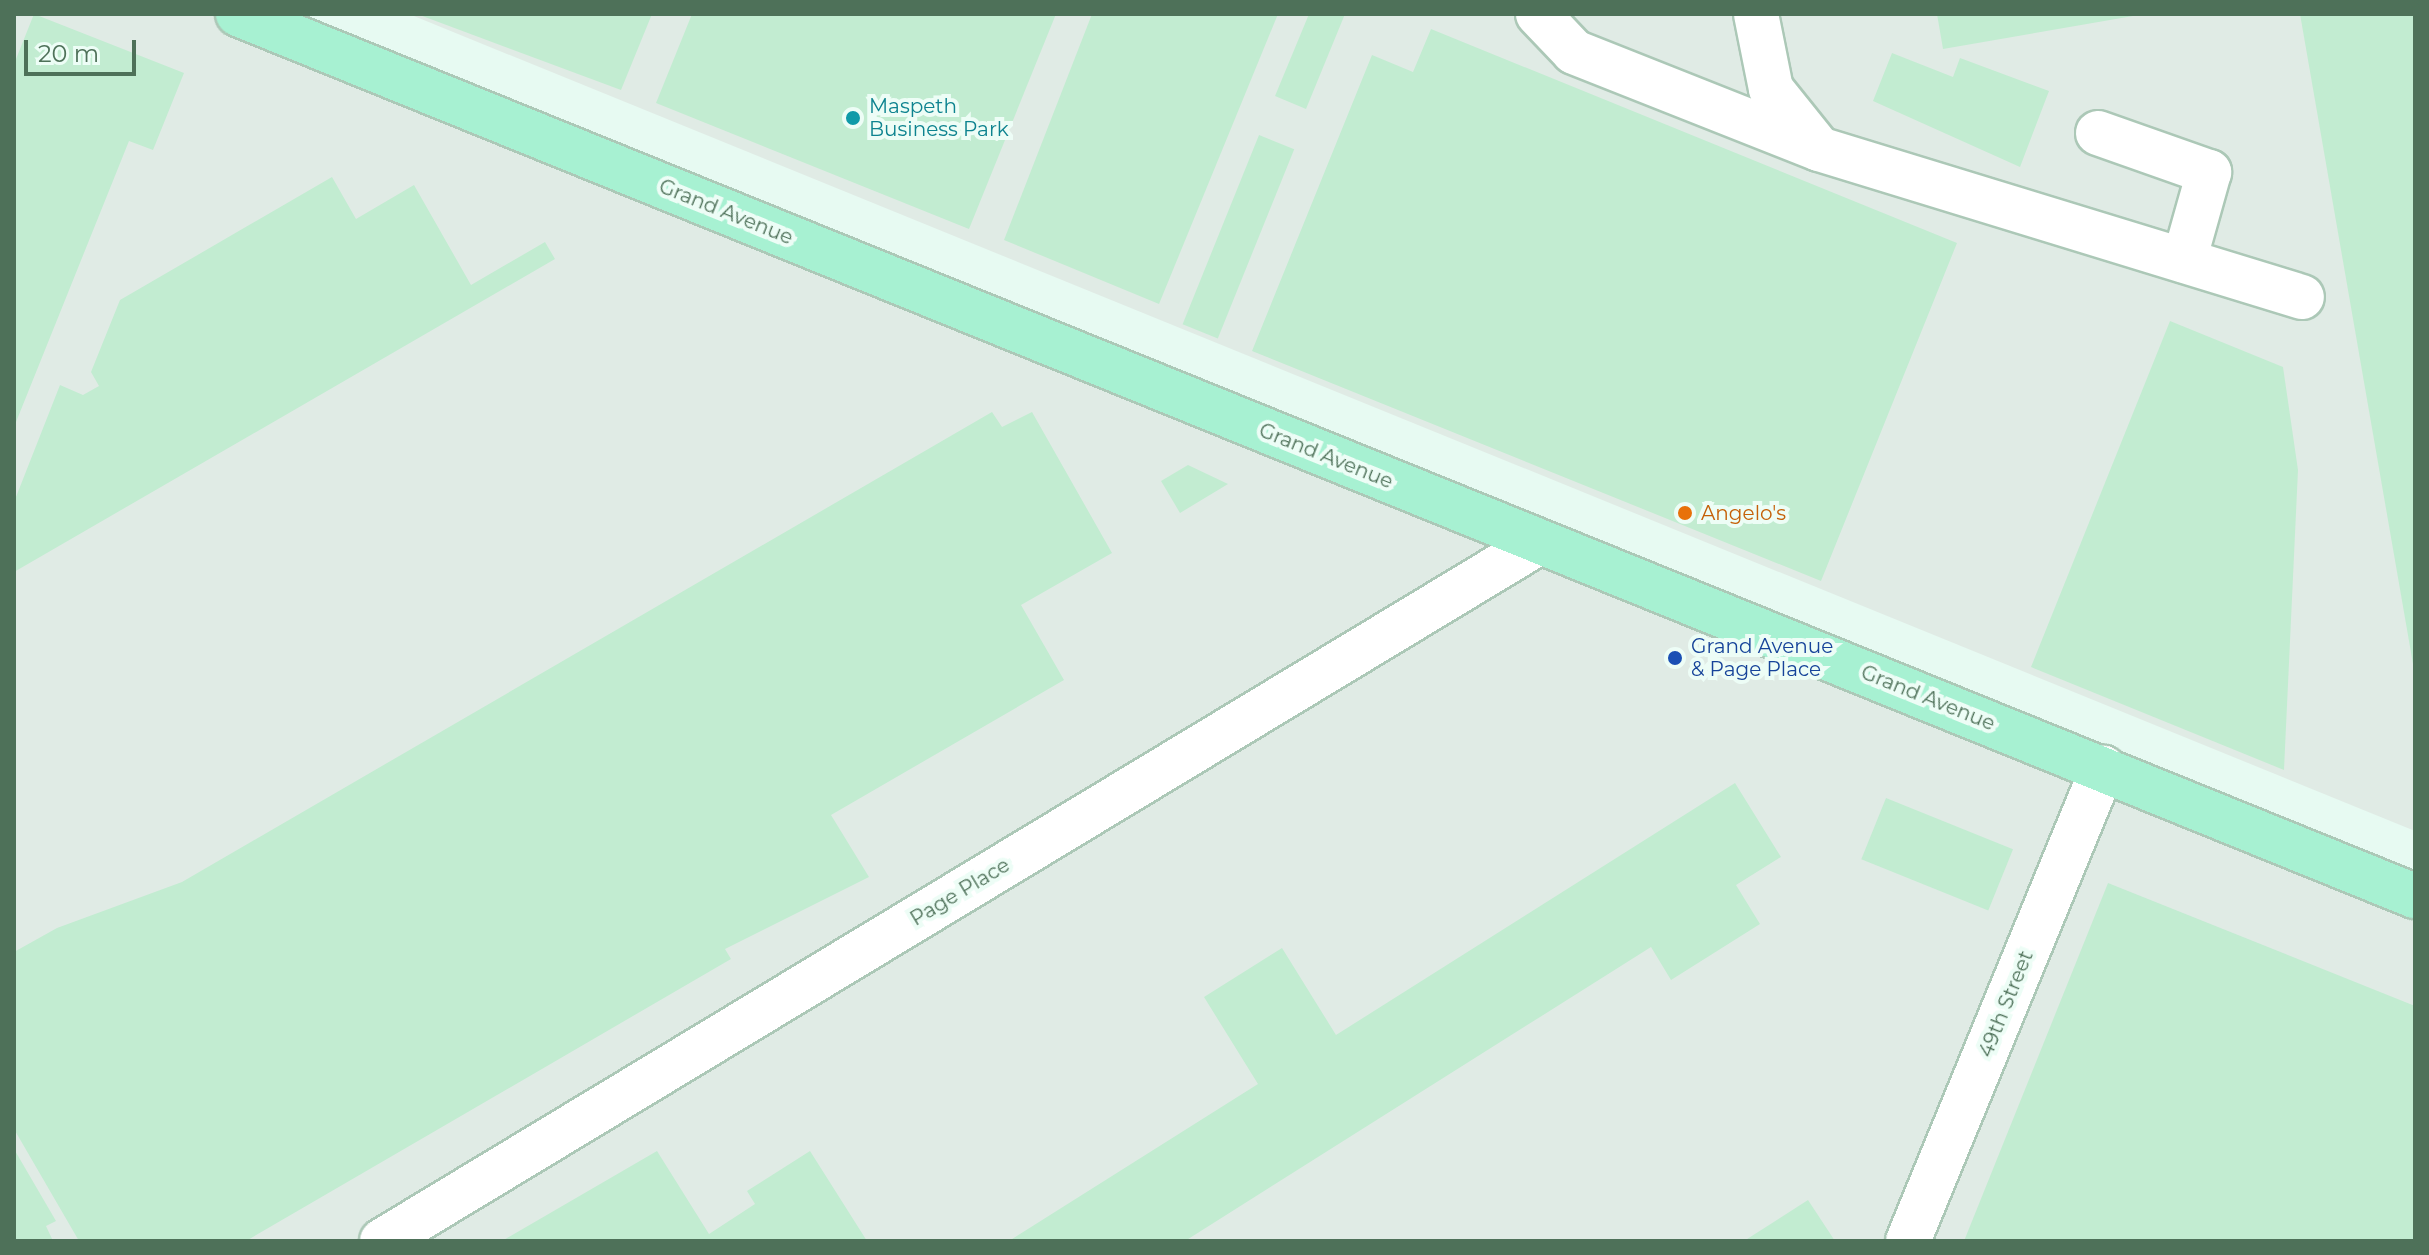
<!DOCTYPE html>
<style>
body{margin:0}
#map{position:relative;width:2429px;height:1255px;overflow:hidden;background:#e7faf2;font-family:Montserrat,sans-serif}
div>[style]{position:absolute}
.industrial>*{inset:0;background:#e0ebe5}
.building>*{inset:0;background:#c2ecd1;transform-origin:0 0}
.roads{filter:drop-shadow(2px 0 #acc8b7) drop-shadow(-2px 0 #acc8b7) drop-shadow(0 2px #acc8b7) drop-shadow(0 -2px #acc8b7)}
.minor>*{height:44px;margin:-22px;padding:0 22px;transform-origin:22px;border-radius:22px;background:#fff}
.major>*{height:44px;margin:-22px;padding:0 22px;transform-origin:22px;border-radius:22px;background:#a7f1d2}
.dots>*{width:22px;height:22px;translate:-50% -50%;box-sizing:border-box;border:4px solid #edfdf6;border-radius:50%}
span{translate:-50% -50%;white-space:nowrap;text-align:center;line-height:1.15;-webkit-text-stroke:8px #edfdf6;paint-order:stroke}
.culture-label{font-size:20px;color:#0d838f}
.left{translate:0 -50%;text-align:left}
.street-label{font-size:20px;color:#4e7159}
.food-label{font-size:20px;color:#c56008}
.transit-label{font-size:20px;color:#164399}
.frame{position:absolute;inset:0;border:16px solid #4e7159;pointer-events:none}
.scale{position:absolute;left:24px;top:40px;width:112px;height:36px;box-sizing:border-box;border:4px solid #4e7159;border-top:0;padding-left:10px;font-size:24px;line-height:28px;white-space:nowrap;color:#4e7159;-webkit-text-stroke:6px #edfdf6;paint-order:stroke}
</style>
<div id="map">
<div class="industrial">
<div style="clip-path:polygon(14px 14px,235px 14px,2415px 896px,2415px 1241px,14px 1241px)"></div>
<div style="clip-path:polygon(409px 14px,2415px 14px,2415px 831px)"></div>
</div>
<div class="building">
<div style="clip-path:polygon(34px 14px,184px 73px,153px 150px,129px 141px,14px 427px,14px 64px)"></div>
<div style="clip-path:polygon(417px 14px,652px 14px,621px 90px)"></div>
<div style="clip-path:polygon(692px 14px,1056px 14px,969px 229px,656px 103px)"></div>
<div style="clip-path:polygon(1092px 14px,1278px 14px,1159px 304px,1004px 240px)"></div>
<div style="clip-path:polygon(1309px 14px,1345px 14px,1306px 109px,1275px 96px)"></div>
<div style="clip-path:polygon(1937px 14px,2133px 14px,2133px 16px,1943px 49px)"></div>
<div style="clip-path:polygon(2300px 14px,2415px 14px,2415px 664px,2413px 664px)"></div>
<div style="clip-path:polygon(1431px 29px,1957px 243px,1821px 581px,1252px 351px,1372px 55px,1413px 72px)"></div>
<div style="clip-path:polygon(1892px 53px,1953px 77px,1960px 58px,2049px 91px,2020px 167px,1873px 101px)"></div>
<div style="left:1259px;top:135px;width:38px;height:204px;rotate:22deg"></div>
<div style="clip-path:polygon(332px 177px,356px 219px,414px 185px,471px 285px,545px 242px,555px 259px,14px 572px,14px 502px,60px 385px,83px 395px,99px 386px,91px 372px,120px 300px)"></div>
<div style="clip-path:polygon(2170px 321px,2283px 367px,2298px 470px,2284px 770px,2031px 667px)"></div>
<div style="clip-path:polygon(992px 412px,1002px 427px,1032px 412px,1112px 553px,1021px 605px,1064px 680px,831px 815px,869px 877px,725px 949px,731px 959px,246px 1241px,79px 1241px,14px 1129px,14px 952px,57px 928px,182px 882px)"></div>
<div style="clip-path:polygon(1188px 465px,1228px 484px,1180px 513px,1161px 481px)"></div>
<div style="clip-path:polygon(1735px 783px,1781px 857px,1736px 885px,1760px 924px,1671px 980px,1651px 947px,1185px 1241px,1009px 1241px,1258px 1084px,1204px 997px,1282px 948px,1336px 1035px)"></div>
<div style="left:1886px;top:798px;width:137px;height:66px;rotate:22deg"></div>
<div style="clip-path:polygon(2108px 883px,2415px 1006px,2415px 1241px,1964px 1241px)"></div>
<div style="clip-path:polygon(14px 1149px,56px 1221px,46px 1226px,53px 1241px,14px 1241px)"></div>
<div style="clip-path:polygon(657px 1151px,709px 1234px,755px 1204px,747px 1191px,810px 1151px,867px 1241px,502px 1241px)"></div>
<div style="clip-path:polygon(1808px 1200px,1835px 1241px,1744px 1241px)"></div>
</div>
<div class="roads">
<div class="minor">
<div style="left:1538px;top:14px;width:52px;rotate:46.5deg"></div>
<div style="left:1574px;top:52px;width:261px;rotate:21.6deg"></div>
<div style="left:1756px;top:14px;width:76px;rotate:78.7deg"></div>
<div style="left:1771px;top:89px;width:77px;rotate:51.3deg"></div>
<div style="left:1819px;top:149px;width:505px;rotate:17.04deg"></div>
<div style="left:2098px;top:133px;width:118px;rotate:19.4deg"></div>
<div style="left:2209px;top:172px;width:92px;rotate:105.7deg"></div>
<div style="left:382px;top:1241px;width:1350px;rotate:-31.12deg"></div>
<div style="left:1908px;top:1241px;width:512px;rotate:-67.6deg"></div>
</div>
<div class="major">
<div style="left:238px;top:14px;width:2349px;rotate:22.06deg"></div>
</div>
</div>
<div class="dots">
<div style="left:853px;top:118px;background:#0f9aa8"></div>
<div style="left:1685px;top:513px;background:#e8710a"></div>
<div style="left:1675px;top:658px;background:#1a4fb4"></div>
</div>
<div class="culture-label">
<span class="left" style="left:869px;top:118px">Maspeth<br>Business Park</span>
</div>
<div class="street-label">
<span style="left:726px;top:212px;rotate:22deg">Grand Avenue</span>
<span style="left:1326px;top:456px;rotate:22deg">Grand Avenue</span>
<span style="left:1928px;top:698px;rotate:22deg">Grand Avenue</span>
<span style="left:960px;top:892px;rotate:-31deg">Page Place</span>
<span style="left:2006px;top:1004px;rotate:-68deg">49th Street</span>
</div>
<div class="food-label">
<span class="left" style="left:1701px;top:513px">Angelo's</span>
</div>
<div class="transit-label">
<span class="left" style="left:1691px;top:658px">Grand Avenue<br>&amp; Page Place</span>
</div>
<div class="frame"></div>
<div class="scale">20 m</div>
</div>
